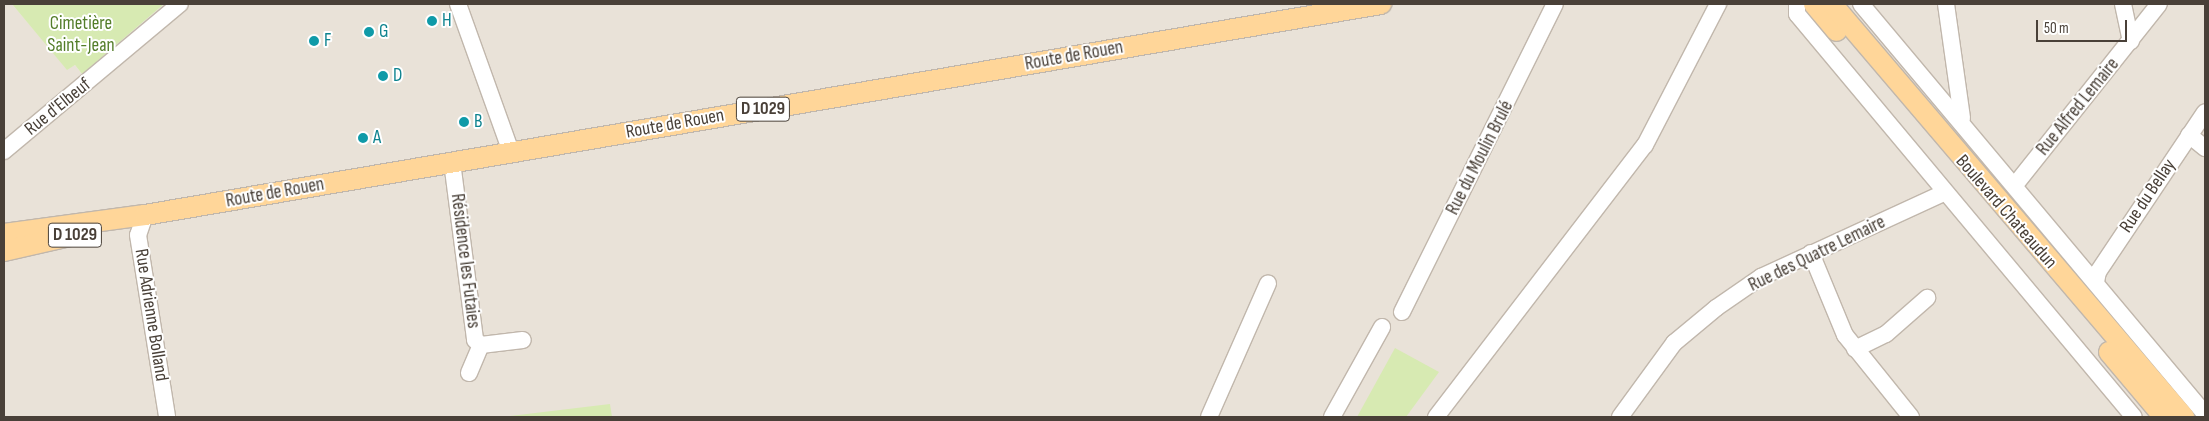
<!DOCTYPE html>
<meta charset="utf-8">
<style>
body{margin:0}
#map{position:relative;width:2209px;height:421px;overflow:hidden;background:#f5f0ea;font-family:"Sofia Sans Condensed",sans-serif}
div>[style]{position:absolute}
.residential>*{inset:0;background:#e9e2d8}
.green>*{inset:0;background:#d7eab2}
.roads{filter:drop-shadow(1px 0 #c1b7ac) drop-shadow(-1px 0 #c1b7ac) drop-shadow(0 1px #c1b7ac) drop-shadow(0 -1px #c1b7ac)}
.minor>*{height:16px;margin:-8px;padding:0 8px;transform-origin:8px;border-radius:8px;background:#fff}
.major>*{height:20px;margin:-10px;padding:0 10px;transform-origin:10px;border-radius:10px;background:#ffd699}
.dots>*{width:14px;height:14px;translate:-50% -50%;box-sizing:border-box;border:2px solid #fff;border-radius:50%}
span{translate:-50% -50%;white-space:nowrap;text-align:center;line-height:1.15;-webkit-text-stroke:4px #fff;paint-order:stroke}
.shield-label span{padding:1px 4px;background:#fff;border:1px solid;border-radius:4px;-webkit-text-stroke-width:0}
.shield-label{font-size:18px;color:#494038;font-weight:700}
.culture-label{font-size:19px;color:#0d838f}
.left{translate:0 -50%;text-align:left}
.park-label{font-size:19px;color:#537d29}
.street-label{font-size:19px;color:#494038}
.frame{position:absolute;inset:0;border:5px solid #494038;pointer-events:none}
.scale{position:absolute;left:2036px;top:20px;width:91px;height:22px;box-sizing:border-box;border:2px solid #494038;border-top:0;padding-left:6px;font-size:15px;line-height:18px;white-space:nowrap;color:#494038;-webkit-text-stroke:4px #fff;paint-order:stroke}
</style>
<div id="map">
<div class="residential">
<div style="clip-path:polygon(4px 4px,12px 4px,67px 69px,75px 65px,82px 74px,164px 4px,2205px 4px,2205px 417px,4px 417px)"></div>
</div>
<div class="green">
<div style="clip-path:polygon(12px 4px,164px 4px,82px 74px,75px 65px,67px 70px)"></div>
<div style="clip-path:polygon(1395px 348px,1439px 372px,1406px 417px,1357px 417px)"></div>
<div style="clip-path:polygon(610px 404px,612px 417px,501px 417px)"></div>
</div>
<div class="roads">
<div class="minor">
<div style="left:458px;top:4px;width:157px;rotate:70.3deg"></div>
<div style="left:1797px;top:4px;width:10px;rotate:90deg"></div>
<div style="left:1797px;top:14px;width:525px;rotate:50.1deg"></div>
<div style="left:1861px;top:4px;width:535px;rotate:50deg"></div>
<div style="left:1946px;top:4px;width:115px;rotate:82deg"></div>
<div style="left:2123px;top:4px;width:38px;rotate:78deg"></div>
<div style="left:2189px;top:135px;width:21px;rotate:39deg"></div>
<div style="left:4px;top:151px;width:229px;rotate:-39.9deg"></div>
<div style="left:452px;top:162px;width:179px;rotate:82.6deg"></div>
<div style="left:475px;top:340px;width:8px;rotate:40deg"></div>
<div style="left:481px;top:345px;width:42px;rotate:-6.8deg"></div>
<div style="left:2015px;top:185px;width:231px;rotate:-51.5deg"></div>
<div style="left:145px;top:215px;width:21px;rotate:109deg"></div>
<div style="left:138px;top:235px;width:184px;rotate:80.9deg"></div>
<div style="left:1811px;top:253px;width:89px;rotate:67.5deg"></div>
<div style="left:1845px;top:335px;width:105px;rotate:51.2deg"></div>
<div style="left:2096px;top:282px;width:10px;rotate:-79deg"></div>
<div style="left:2098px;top:272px;width:192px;rotate:-56.2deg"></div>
<div style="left:1402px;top:312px;width:344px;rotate:-63.6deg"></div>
<div style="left:1855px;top:349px;width:34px;rotate:-26deg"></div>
<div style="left:1886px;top:334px;width:55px;rotate:-41.3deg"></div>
<div style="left:469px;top:373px;width:30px;rotate:-67deg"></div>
<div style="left:1209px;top:417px;width:146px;rotate:-66.2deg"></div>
<div style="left:1332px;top:417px;width:103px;rotate:-60.9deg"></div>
<div style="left:1436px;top:417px;width:343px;rotate:-52.5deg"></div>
<div style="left:1645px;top:145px;width:159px;rotate:-62.6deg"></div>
<div style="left:1620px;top:417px;width:92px;rotate:-53.9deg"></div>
<div style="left:1674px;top:343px;width:55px;rotate:-39.8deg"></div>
<div style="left:1716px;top:308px;width:55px;rotate:-34.6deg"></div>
<div style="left:1761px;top:277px;width:201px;rotate:-24.7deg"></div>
</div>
<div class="major">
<div style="left:1814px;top:4px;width:35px;rotate:50deg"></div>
<div style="left:1832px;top:4px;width:543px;rotate:49.56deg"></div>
<div style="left:4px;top:234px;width:142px;rotate:-7.7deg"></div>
<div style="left:145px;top:215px;width:1254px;rotate:-9.69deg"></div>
<div style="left:4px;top:251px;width:89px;rotate:-12.9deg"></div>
<div style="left:2109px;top:352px;width:85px;rotate:49.8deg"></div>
</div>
</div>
<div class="dots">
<div style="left:432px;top:21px;background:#0f9aa8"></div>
<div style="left:369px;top:32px;background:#0f9aa8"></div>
<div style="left:314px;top:41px;background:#0f9aa8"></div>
<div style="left:383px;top:76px;background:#0f9aa8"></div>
<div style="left:464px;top:122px;background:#0f9aa8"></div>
<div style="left:363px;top:138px;background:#0f9aa8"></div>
</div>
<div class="shield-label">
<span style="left:763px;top:109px">D 1029</span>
<span style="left:75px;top:235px">D 1029</span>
</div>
<div class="culture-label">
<span class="left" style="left:442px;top:21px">H</span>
<span class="left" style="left:379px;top:32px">G</span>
<span class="left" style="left:324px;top:41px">F</span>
<span class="left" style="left:393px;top:76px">D</span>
<span class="left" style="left:474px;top:122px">B</span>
<span class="left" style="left:373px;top:138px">A</span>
</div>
<div class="park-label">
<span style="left:81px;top:35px">Cimetière<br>Saint-Jean</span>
</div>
<div class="street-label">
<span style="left:1074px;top:56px;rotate:-10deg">Route de Rouen</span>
<span style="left:58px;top:107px;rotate:-39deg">Rue d'Elbeuf</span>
<span style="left:2078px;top:107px;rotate:-51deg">Rue Alfred Lemaire</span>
<span style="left:675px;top:124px;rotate:-10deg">Route de Rouen</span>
<span style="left:1480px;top:158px;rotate:-63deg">Rue du Moulin Brulé</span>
<span style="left:275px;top:193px;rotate:-10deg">Route de Rouen</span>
<span style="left:2148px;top:196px;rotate:-56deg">Rue du Bellay</span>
<span style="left:2006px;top:212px;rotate:49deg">Boulevard Chateaudun</span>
<span style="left:1817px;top:254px;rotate:-26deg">Rue des Quatre Lemaire</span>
<span style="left:465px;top:261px;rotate:83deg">Résidence les Futaies</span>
<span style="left:151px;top:315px;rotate:81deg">Rue Adrienne Bolland</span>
</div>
<div class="frame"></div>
<div class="scale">50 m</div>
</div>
